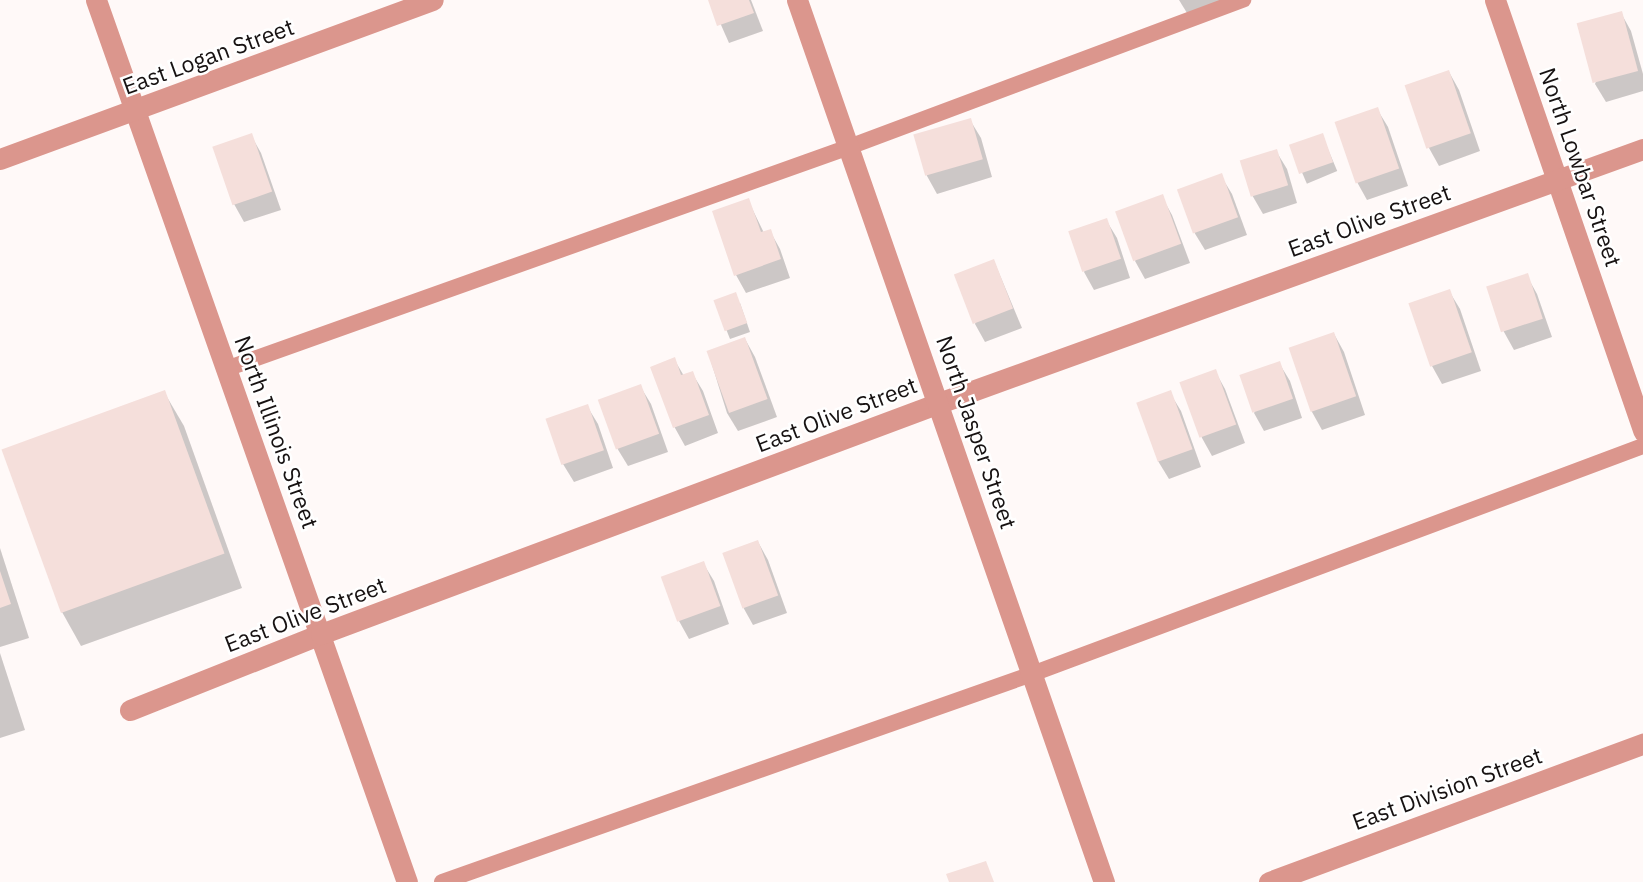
<!DOCTYPE html>
<style>
body{margin:0}
#map{position:relative;width:1643px;height:882px;overflow:hidden;background:#fff9f8;font-family:"IBM Plex Sans",sans-serif}
div>[style]{position:absolute}
.shadow>*{inset:0;background:#0003;transform-origin:0 0}
.building>*{inset:0;background:#f5dfdb;transform-origin:0 0}
.service>*{height:16px;margin:-8px;padding:0 8px;transform-origin:8px;border-radius:8px;background:#db968d}
.minor>*{height:21px;margin:-10.5px;padding:0 10.5px;transform-origin:10.5px;border-radius:10.5px;background:#db968d}
.tertiary>*{height:21px;margin:-10.5px;padding:0 10.5px;transform-origin:10.5px;border-radius:10.5px;background:#db968d}
span{translate:-50% -50%;white-space:nowrap;text-align:center;line-height:1.15;-webkit-text-stroke:5px #fff;paint-order:stroke}
.street-label{font-size:23px;color:#171212}
</style>
<div id="map">
<div class="shadow">
<div style="clip-path:polygon(710px 0,751px 0,763px 31px,729px 43px)"></div>
<div style="clip-path:polygon(1179px 0,1222px 0,1187px 13px)"></div>
<div style="clip-path:polygon(1621px 13px,1631px 31px,1643px 74px,1643px 91px,1606px 102px,1595px 84px)"></div>
<div style="clip-path:polygon(1449px 72px,1459px 90px,1480px 151px,1439px 166px,1429px 148px,1408px 87px)"></div>
<div style="clip-path:polygon(1377px 109px,1388px 127px,1408px 186px,1367px 200px,1357px 182px)"></div>
<div style="clip-path:polygon(970px 120px,981px 138px,992px 177px,937px 194px,927px 176px,915px 136px)"></div>
<div style="clip-path:polygon(251px 135px,261px 153px,281px 210px,244px 222px,234px 204px)"></div>
<div style="left:1322px;top:135px;width:39px;height:33px;rotate:67deg"></div>
<div style="clip-path:polygon(1276px 151px,1287px 169px,1297px 203px,1263px 214px,1252px 195px)"></div>
<div style="clip-path:polygon(1221px 176px,1232px 194px,1247px 235px,1205px 250px,1194px 232px)"></div>
<div style="clip-path:polygon(1162px 197px,1172px 215px,1190px 263px,1145px 279px,1135px 261px)"></div>
<div style="clip-path:polygon(748px 200px,764px 233px,770px 231px,780px 249px,790px 278px,746px 293px,736px 275px,714px 213px)"></div>
<div style="clip-path:polygon(1106px 220px,1117px 238px,1130px 278px,1094px 290px,1084px 272px)"></div>
<div style="clip-path:polygon(994px 261px,1022px 328px,985px 342px,975px 324px)"></div>
<div style="clip-path:polygon(1527px 276px,1537px 294px,1552px 337px,1514px 350px,1504px 332px,1489px 289px)"></div>
<div style="clip-path:polygon(1449px 291px,1460px 309px,1481px 371px,1442px 384px,1432px 366px)"></div>
<div style="clip-path:polygon(715px 301px,740px 303px,750px 332px,730px 339px)"></div>
<div style="clip-path:polygon(1334px 334px,1344px 352px,1365px 415px,1322px 430px,1312px 412px,1290px 348px)"></div>
<div style="clip-path:polygon(745px 339px,755px 357px,777px 417px,738px 431px,727px 413px,708px 352px)"></div>
<div style="clip-path:polygon(674px 359px,684px 376px,692px 373px,703px 391px,718px 433px,685px 446px,675px 428px,652px 368px)"></div>
<div style="clip-path:polygon(1279px 363px,1290px 381px,1302px 418px,1264px 431px,1254px 413px)"></div>
<div style="clip-path:polygon(1215px 371px,1225px 389px,1245px 443px,1212px 456px,1202px 438px,1182px 384px)"></div>
<div style="clip-path:polygon(640px 386px,651px 404px,668px 452px,628px 466px,617px 448px)"></div>
<div style="clip-path:polygon(164px 392px,184px 426px,242px 588px,81px 646px,62px 612px)"></div>
<div style="clip-path:polygon(1170px 393px,1181px 411px,1201px 467px,1169px 479px,1158px 461px)"></div>
<div style="clip-path:polygon(587px 406px,598px 424px,613px 468px,574px 482px,563px 464px)"></div>
<div style="clip-path:polygon(758px 542px,768px 560px,787px 613px,753px 625px,743px 607px)"></div>
<div style="clip-path:polygon(0 548px,29px 638px,0 647px)"></div>
<div style="clip-path:polygon(703px 563px,714px 581px,729px 624px,689px 639px,679px 621px,664px 577px)"></div>
<div style="clip-path:polygon(0 653px,25px 730px,0 738px)"></div>
</div>
<div class="building">
<div style="clip-path:polygon(708px 0,749px 0,754px 13px,717px 26px)"></div>
<div style="left:1622px;top:11px;width:62px;height:47px;rotate:75deg"></div>
<div style="left:1449px;top:70px;width:67px;height:47px;rotate:71deg"></div>
<div style="left:1378px;top:107px;width:65px;height:46px;rotate:71deg"></div>
<div style="left:971px;top:118px;width:43px;height:60px;rotate:74deg"></div>
<div style="left:252px;top:133px;width:62px;height:42px;rotate:71deg"></div>
<div style="left:1323px;top:133px;width:31px;height:36px;rotate:71deg"></div>
<div style="left:1277px;top:149px;width:38px;height:39px;rotate:73deg"></div>
<div style="left:1222px;top:173px;width:47px;height:48px;rotate:70deg"></div>
<div style="left:1163px;top:194px;width:53px;height:51px;rotate:70deg"></div>
<div style="clip-path:polygon(749px 198px,761px 232px,771px 229px,781px 259px,734px 276px,712px 211px)"></div>
<div style="left:1107px;top:218px;width:43px;height:41px;rotate:71deg"></div>
<div style="left:994px;top:259px;width:53px;height:43px;rotate:69deg"></div>
<div style="left:1528px;top:273px;width:48px;height:44px;rotate:72deg"></div>
<div style="left:1450px;top:289px;width:67px;height:44px;rotate:71deg"></div>
<div style="left:736px;top:292px;width:33px;height:24px;rotate:70deg"></div>
<div style="left:1334px;top:332px;width:68px;height:48px;rotate:71deg"></div>
<div style="left:745px;top:337px;width:66px;height:41px;rotate:70deg"></div>
<div style="clip-path:polygon(675px 357px,681px 375px,693px 371px,709px 415px,673px 428px,650px 367px)"></div>
<div style="left:1280px;top:361px;width:40px;height:43px;rotate:71deg"></div>
<div style="left:1216px;top:369px;width:59px;height:39px;rotate:70deg"></div>
<div style="left:641px;top:384px;width:53px;height:46px;rotate:70deg"></div>
<div style="left:165px;top:390px;width:174px;height:174px;rotate:70deg"></div>
<div style="left:1171px;top:390px;width:63px;height:37px;rotate:70deg"></div>
<div style="left:588px;top:404px;width:49px;height:45px;rotate:71deg"></div>
<div style="left:758px;top:540px;width:59px;height:38px;rotate:70deg"></div>
<div style="left:704px;top:561px;width:48px;height:46px;rotate:70deg"></div>
<div style="clip-path:polygon(0 571px,11px 604px,0 608px)"></div>
<div style="clip-path:polygon(986px 861px,994px 882px,949px 882px,946px 874px)"></div>
</div>
<div class="service">
<div style="left:226px;top:369px;width:661px;rotate:-19.61deg"></div>
<div style="left:849px;top:147px;width:421px;rotate:-20.5deg"></div>
<div style="left:442px;top:882px;width:626px;rotate:-19.42deg"></div>
<div style="left:1032px;top:674px;width:652px;rotate:-20.46deg"></div>
</div>
<div class="minor">
<div style="left:96px;top:0;width:935px;rotate:70.58deg"></div>
<div style="left:1495px;top:0;width:456px;rotate:71deg"></div>
<div style="left:0;top:159px;width:461px;rotate:-20.2deg"></div>
<div style="left:130px;top:710px;width:206px;rotate:-21.7deg"></div>
<div style="left:321px;top:634px;width:660px;rotate:-20.5deg"></div>
<div style="left:939px;top:403px;width:748px;rotate:-19.84deg"></div>
<div style="left:1269px;top:882px;width:399px;rotate:-20.3deg"></div>
</div>
<div class="tertiary">
<div style="left:797px;top:0;width:934px;rotate:70.81deg"></div>
</div>
<div class="street-label">
<span style="left:208px;top:56px;rotate:-20deg">East Logan Street</span>
<span style="left:1581px;top:167px;rotate:71deg">North Lowbar Street</span>
<span style="left:1369px;top:220px;rotate:-20deg">East Olive Street</span>
<span style="left:836px;top:414px;rotate:-21deg">East Olive Street</span>
<span style="left:277px;top:432px;rotate:70deg">North Illinois Street</span>
<span style="left:977px;top:432px;rotate:71deg">North Jasper Street</span>
<span style="left:305px;top:614px;rotate:-21deg">East Olive Street</span>
<span style="left:1447px;top:788px;rotate:-20deg">East Division Street</span>
</div>
</div>
